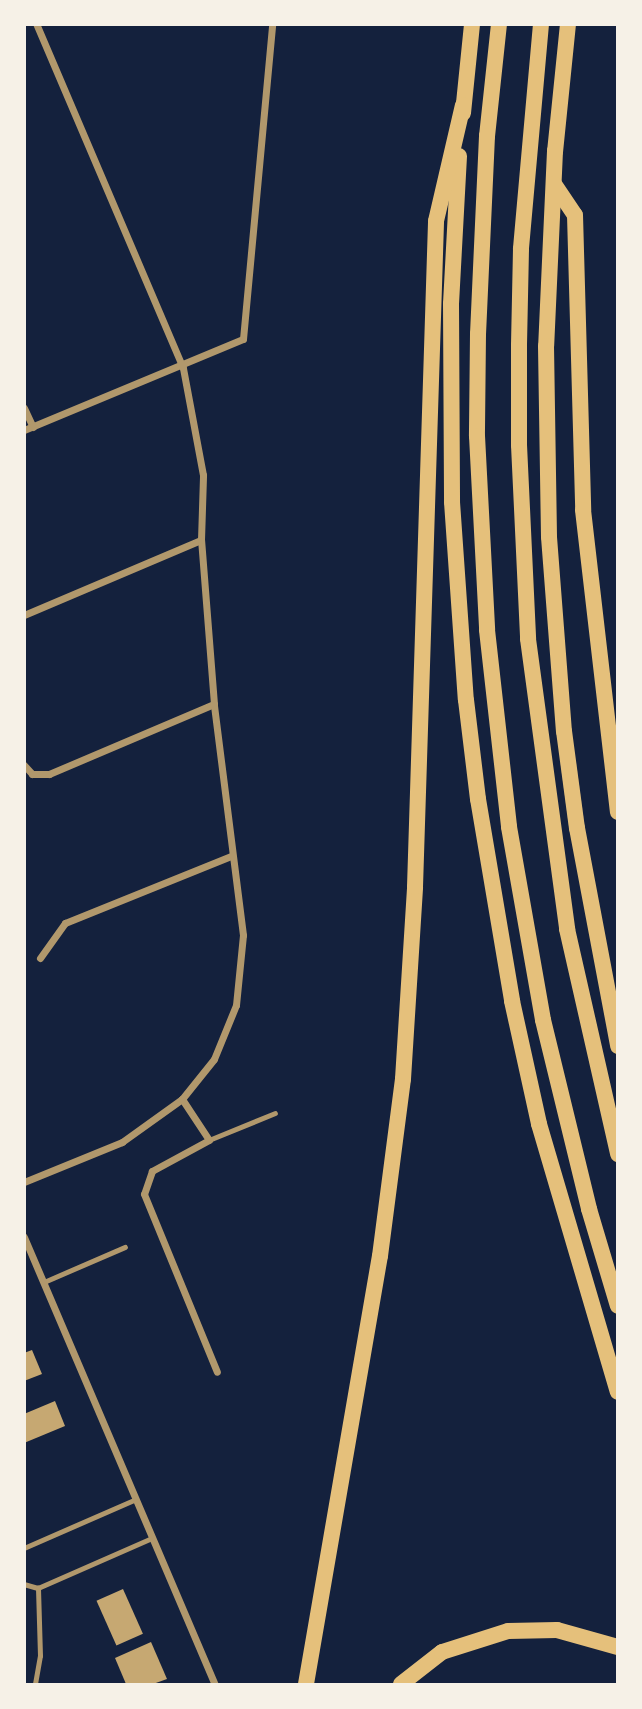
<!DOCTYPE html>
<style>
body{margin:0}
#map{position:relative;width:642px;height:1709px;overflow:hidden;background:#14213d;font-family:"Open Sans",sans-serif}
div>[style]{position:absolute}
.building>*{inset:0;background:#c6a872;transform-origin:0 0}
.service>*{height:4.5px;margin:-2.25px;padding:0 2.25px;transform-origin:2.25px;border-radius:2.25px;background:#b1986c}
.minor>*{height:7px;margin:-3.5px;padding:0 3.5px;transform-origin:3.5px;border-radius:3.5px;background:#b1986c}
.motorway>*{height:16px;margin:-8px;padding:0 8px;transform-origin:8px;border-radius:8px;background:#e5c07b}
span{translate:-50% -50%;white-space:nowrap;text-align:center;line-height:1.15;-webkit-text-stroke:7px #f6f1e7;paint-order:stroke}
.frame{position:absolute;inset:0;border:26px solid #f6f1e7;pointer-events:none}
</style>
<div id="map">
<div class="building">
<div style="clip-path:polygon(32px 1350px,42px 1374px,24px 1381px,24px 1353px)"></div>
<div style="clip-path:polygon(55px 1401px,65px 1426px,24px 1443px,24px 1414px)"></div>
<div style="left:123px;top:1589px;width:49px;height:29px;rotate:66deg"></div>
<div style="clip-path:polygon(151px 1642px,167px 1679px,153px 1684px,126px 1684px,115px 1658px)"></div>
</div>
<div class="service">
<div style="left:209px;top:1140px;width:71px;rotate:-22.2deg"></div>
<div style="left:44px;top:1282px;width:88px;rotate:-23.4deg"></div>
<div style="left:24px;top:1548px;width:122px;rotate:-23.6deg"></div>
<div style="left:24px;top:1584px;width:15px;rotate:16deg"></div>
<div style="left:38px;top:1588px;width:124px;rotate:-23.7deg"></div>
<div style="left:35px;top:1684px;width:28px;rotate:-80deg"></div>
<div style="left:40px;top:1656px;width:68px;rotate:-91.7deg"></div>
</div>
<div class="minor">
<div style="left:24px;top:408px;width:21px;rotate:65deg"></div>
<div style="left:24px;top:430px;width:237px;rotate:-22.6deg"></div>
<div style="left:243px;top:339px;width:316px;rotate:-84.7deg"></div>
<div style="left:24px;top:615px;width:192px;rotate:-23deg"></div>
<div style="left:24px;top:765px;width:12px;rotate:48deg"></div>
<div style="left:32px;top:774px;width:17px"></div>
<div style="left:49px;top:774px;width:179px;rotate:-23deg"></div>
<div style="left:40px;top:958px;width:43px;rotate:-54.5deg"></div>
<div style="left:65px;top:923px;width:179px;rotate:-22deg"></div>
<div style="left:182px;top:1099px;width:49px;rotate:56.6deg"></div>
<div style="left:209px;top:1140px;width:65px;rotate:151.5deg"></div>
<div style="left:152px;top:1171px;width:24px;rotate:109deg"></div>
<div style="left:144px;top:1194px;width:192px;rotate:67.7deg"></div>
<div style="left:24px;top:1182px;width:106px;rotate:-22.2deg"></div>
<div style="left:122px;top:1142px;width:74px;rotate:-35.6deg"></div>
<div style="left:182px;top:1099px;width:51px;rotate:-51.3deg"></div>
<div style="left:214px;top:1059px;width:58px;rotate:-67.8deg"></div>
<div style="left:236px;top:1005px;width:70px;rotate:-84.3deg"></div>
<div style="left:243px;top:935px;width:233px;rotate:-97.2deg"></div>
<div style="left:214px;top:704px;width:165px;rotate:-94.5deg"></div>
<div style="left:201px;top:540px;width:65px;rotate:-88.2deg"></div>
<div style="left:203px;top:475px;width:109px;rotate:-100.6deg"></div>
<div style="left:183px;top:368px;width:374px;rotate:-113.1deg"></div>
<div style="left:24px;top:1237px;width:486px;rotate:66.9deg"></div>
</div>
<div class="motorway">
<div style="left:499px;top:24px;width:113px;rotate:96.1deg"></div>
<div style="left:487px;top:136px;width:198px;rotate:92.6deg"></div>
<div style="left:478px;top:334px;width:102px;rotate:90.6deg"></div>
<div style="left:477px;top:436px;width:194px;rotate:87deg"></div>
<div style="left:487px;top:630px;width:198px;rotate:83.6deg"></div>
<div style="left:509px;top:827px;width:196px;rotate:80deg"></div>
<div style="left:543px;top:1020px;width:195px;rotate:76.3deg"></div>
<div style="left:589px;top:1209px;width:101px;rotate:73.4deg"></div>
<div style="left:541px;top:24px;width:226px;rotate:95.1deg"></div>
<div style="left:521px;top:249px;width:97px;rotate:91.2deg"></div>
<div style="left:519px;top:346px;width:99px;rotate:90deg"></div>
<div style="left:519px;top:445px;width:194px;rotate:87.3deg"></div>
<div style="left:528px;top:639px;width:293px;rotate:82.3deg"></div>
<div style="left:567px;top:929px;width:231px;rotate:77.2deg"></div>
<div style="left:568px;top:24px;width:128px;rotate:95.8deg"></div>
<div style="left:555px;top:151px;width:195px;rotate:92.6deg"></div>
<div style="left:546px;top:346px;width:191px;rotate:89.1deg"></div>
<div style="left:549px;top:537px;width:195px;rotate:85.6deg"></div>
<div style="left:564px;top:731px;width:98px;rotate:82.4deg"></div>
<div style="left:577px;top:828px;width:222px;rotate:79.3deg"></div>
<div style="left:463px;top:113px;width:89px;rotate:-84.2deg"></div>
<div style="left:459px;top:156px;width:148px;rotate:93.1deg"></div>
<div style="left:451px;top:304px;width:198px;rotate:89.7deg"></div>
<div style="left:452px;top:502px;width:198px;rotate:86deg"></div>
<div style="left:466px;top:700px;width:100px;rotate:83.1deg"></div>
<div style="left:478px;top:799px;width:205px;rotate:80.4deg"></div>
<div style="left:512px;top:1001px;width:126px;rotate:77.6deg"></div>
<div style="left:539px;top:1124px;width:279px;rotate:73.6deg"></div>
<div style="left:554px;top:184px;width:37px;rotate:56deg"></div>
<div style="left:575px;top:215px;width:295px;rotate:88.4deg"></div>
<div style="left:583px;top:510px;width:304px;rotate:83.4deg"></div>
<div style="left:306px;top:1684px;width:434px;rotate:-80.2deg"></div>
<div style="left:380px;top:1256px;width:178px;rotate:-82.6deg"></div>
<div style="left:403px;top:1079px;width:192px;rotate:-86.4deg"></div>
<div style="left:415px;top:887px;width:666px;rotate:-88.19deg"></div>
<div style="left:436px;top:221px;width:119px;rotate:-76.9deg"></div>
<div style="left:401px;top:1684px;width:52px;rotate:-38deg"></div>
<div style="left:442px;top:1652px;width:69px;rotate:-17.7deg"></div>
<div style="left:508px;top:1631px;width:49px;rotate:-1.2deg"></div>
<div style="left:557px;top:1630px;width:63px;rotate:15.6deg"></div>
</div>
<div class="frame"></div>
</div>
